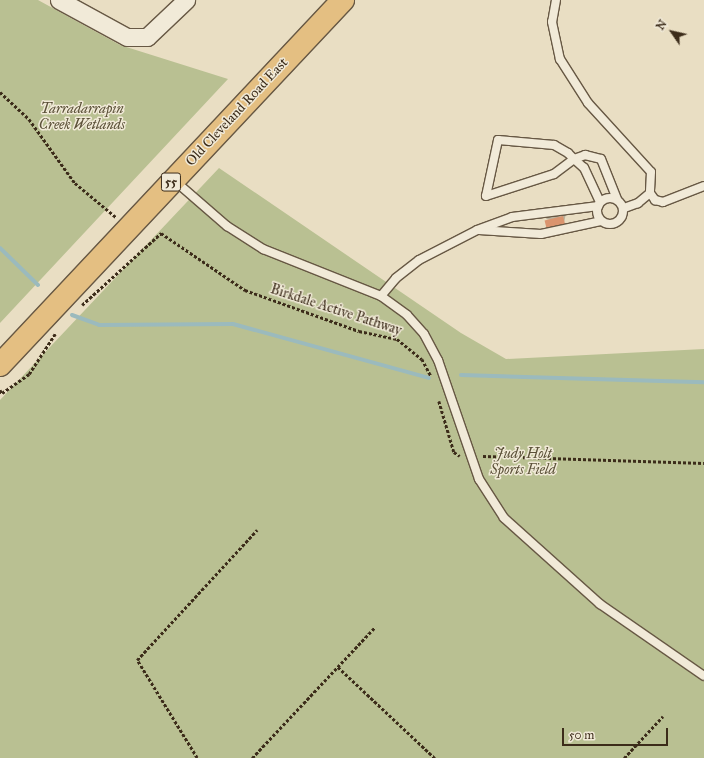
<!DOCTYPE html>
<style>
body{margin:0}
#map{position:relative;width:704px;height:758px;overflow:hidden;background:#e9dec3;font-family:"IM FELL Great Primer",serif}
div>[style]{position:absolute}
.green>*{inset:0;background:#b9c092}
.shadow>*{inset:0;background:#0003}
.stream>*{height:4px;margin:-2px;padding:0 2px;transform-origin:2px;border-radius:2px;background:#9bbabd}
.building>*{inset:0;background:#da946e;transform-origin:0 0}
.path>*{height:2.5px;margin-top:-1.25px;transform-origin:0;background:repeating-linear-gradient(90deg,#3c2c1a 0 3px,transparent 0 5px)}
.roads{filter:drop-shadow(1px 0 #675844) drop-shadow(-1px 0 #675844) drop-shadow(0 1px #675844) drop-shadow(0 -1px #675844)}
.lane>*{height:8px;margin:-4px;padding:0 4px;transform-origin:4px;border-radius:4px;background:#f1ead8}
.lane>.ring{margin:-4px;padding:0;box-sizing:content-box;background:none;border:8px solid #f1ead8;border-radius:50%}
.street>*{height:17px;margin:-8.5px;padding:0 8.5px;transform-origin:8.5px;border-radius:8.5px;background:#f1ead8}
.primary>*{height:22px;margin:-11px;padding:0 11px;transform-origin:11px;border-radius:11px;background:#e4bf82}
span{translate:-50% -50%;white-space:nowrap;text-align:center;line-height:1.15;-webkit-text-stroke:3px #f1ead8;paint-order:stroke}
.shield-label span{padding:1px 3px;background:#f1ead8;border:1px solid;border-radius:3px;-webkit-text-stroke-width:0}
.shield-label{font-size:13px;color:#3c2c1a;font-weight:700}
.park-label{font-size:14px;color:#5b5138;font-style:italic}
.street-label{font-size:14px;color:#3c2c1a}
.north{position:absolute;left:652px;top:12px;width:40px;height:40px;-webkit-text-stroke:3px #f1ead8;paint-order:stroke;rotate:304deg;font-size:11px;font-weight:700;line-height:16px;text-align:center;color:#3c2c1a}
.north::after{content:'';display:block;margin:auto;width:14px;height:18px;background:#3c2c1a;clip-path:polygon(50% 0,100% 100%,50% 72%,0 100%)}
.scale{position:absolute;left:562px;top:728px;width:106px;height:18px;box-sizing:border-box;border:2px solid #3c2c1a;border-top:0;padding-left:5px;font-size:12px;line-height:14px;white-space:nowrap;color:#3c2c1a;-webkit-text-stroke:3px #f1ead8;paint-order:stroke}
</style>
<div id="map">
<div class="green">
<div style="clip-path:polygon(0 0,38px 0,120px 45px,228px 79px,0 323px)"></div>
<div style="clip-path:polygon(219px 168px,461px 333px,506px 359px,704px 349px,704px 758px,0 758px,0 400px)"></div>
</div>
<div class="shadow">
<div style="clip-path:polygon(566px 213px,564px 223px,546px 219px,548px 216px)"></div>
</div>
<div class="stream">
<div style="left:0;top:248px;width:53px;rotate:44.2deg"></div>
<div style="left:72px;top:315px;width:29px;rotate:20deg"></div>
<div style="left:99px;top:325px;width:134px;rotate:-0.4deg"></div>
<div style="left:233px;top:324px;width:203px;rotate:15.4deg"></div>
<div style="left:461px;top:375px;width:243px;rotate:1.7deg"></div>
</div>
<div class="building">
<div style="left:563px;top:216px;width:8px;height:19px;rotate:76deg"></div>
</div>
<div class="path">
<div style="left:0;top:92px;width:40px;rotate:43deg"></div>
<div style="left:29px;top:119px;width:79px;rotate:54.3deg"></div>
<div style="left:75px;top:183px;width:53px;rotate:39.7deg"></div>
<div style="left:82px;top:305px;width:107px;rotate:-42.3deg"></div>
<div style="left:161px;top:233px;width:102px;rotate:34.2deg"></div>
<div style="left:245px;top:290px;width:121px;rotate:19.8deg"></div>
<div style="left:359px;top:331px;width:39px;rotate:12deg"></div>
<div style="left:397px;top:339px;width:32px;rotate:39deg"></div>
<div style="left:422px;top:359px;width:19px;rotate:62deg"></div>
<div style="left:0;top:390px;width:4px;rotate:56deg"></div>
<div style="left:2px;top:393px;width:33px;rotate:-35deg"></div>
<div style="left:29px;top:374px;width:48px;rotate:-57deg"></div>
<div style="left:439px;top:401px;width:53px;rotate:73.6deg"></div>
<div style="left:454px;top:452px;width:7px;rotate:34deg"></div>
<div style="left:483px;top:456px;width:221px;rotate:1.8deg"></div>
<div style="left:338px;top:667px;width:133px;rotate:43.2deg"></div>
<div style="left:197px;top:758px;width:115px;rotate:-121.5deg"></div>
<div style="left:137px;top:660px;width:177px;rotate:-47.3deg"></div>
<div style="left:252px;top:758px;width:180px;rotate:-46.8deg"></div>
<div style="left:624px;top:758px;width:57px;rotate:-47.1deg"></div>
</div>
<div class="roads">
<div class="lane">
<div style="left:556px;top:0;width:22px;rotate:100deg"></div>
<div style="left:552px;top:22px;width:38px;rotate:78deg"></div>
<div style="left:560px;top:59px;width:52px;rotate:57.5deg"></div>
<div style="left:588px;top:103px;width:93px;rotate:47.6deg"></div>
<div style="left:651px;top:172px;width:21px;rotate:93deg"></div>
<div style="left:650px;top:193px;width:16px;rotate:140deg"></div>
<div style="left:638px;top:203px;width:15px;rotate:160deg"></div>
<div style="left:175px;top:181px;width:69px;rotate:40.9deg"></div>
<div style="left:227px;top:226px;width:43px;rotate:32.6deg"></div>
<div style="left:263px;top:249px;width:127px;rotate:21.7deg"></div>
<div style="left:381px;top:296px;width:32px;rotate:36deg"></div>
<div style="left:407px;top:315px;width:25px;rotate:48deg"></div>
<div style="left:424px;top:334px;width:30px;rotate:62deg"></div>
<div style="left:438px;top:360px;width:126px;rotate:71deg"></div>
<div style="left:479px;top:479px;width:46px;rotate:57.3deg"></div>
<div style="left:504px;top:518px;width:129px;rotate:41.9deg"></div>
<div style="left:600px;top:604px;width:126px;rotate:34.7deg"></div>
<div style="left:650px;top:193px;width:9px;rotate:54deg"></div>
<div style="left:655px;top:200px;width:8px;rotate:14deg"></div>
<div style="left:663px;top:202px;width:44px;rotate:-21.3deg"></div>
<div class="ring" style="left:597px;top:198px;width:18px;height:18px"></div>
<div style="left:600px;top:202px;width:38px;rotate:-115deg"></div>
<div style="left:584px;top:168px;width:13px;rotate:-138deg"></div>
<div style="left:574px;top:159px;width:8px;rotate:-135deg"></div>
<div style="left:568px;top:153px;width:16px;rotate:-150deg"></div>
<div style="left:554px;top:145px;width:56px;rotate:-174.9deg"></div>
<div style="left:498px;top:140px;width:57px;rotate:102.1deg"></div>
<div style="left:486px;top:196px;width:71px;rotate:-17.9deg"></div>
<div style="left:554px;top:174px;width:25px;rotate:-37deg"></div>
<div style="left:574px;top:159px;width:12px;rotate:-20deg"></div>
<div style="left:585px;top:155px;width:16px;rotate:14deg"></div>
<div style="left:601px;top:159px;width:43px;rotate:68.2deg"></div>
<div style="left:479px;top:230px;width:62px;rotate:3.7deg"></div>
<div style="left:541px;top:234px;width:61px;rotate:-12.2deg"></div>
<div style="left:381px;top:296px;width:23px;rotate:-50deg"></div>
<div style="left:396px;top:278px;width:29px;rotate:-38deg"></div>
<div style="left:419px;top:260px;width:65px;rotate:-27.3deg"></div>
<div style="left:477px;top:230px;width:37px;rotate:-20deg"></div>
<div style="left:512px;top:217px;width:87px;rotate:-7.3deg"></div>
</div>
<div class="street">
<div style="left:59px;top:0;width:77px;rotate:28.6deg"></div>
<div style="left:127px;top:37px;width:20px"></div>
<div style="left:147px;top:37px;width:54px;rotate:-43.5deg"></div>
</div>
<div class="primary">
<div style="left:0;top:365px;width:501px;rotate:-46.78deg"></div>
</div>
</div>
<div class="shield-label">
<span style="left:171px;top:182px">55</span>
</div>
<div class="park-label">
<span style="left:82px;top:117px">Tarradarrapin<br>Creek Wetlands</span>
<span style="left:523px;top:462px">Judy Holt<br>Sports Field</span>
</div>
<div class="street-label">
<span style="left:237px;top:112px;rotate:-47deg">Old Cleveland Road East</span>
<span style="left:336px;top:310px;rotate:18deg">Birkdale Active Pathway</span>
</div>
<div class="north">N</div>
<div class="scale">50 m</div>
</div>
